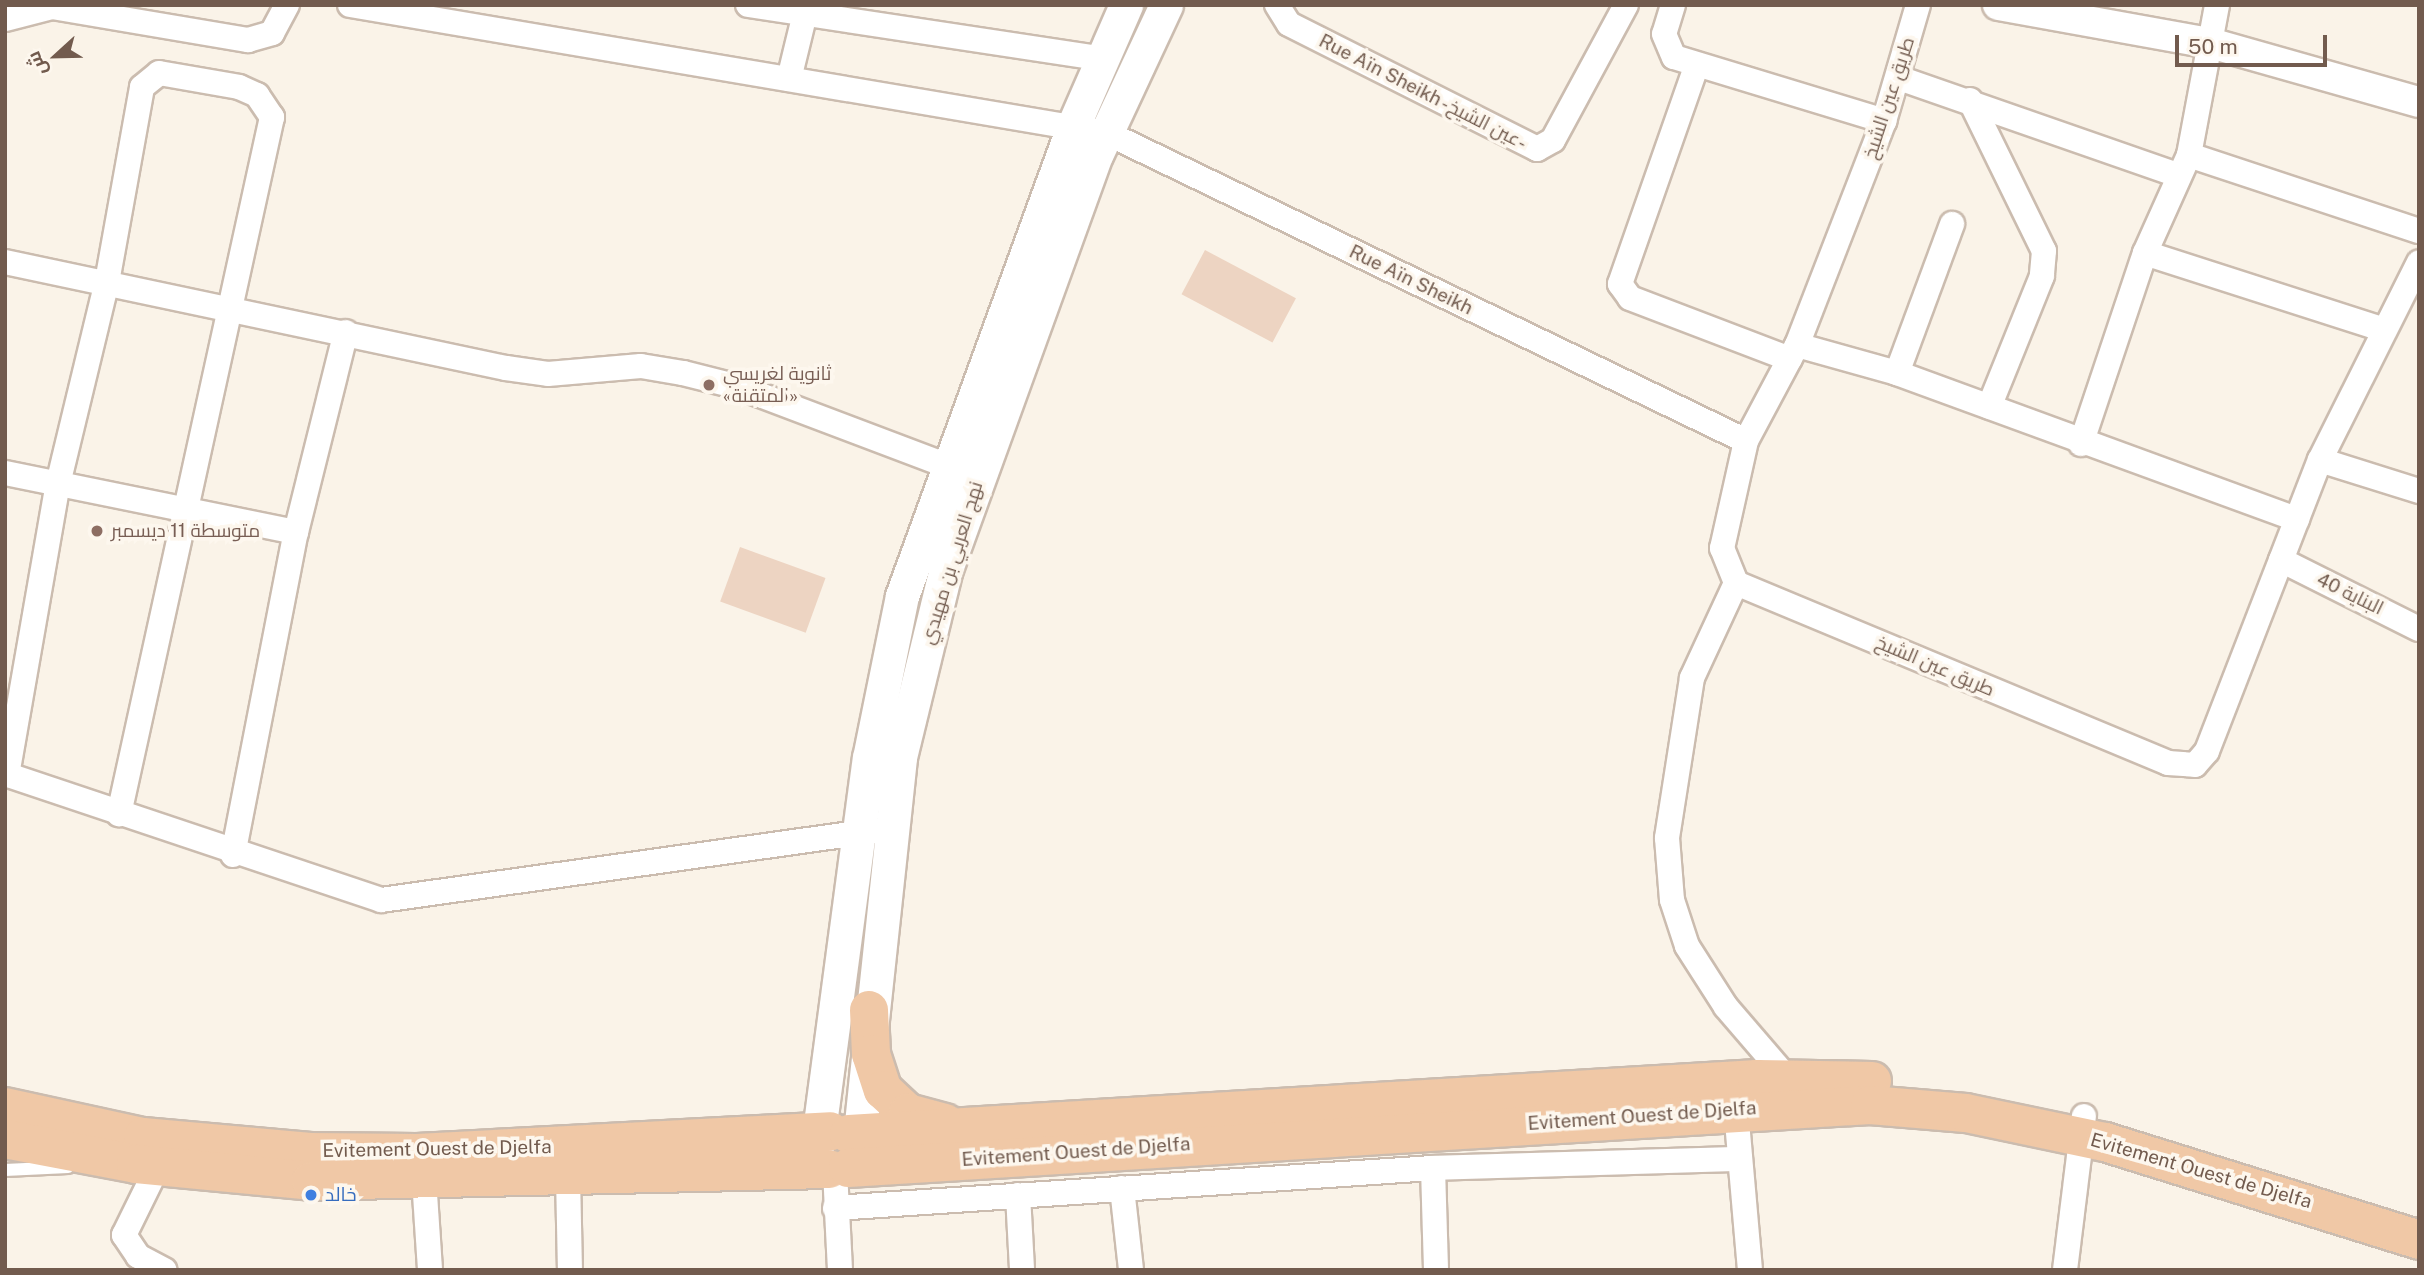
<!DOCTYPE html>
<meta charset="utf-8">
<style>
body{margin:0}
#map{position:relative;width:2424px;height:1275px;overflow:hidden;background:#faf3e8;font-family:"Public Sans",Cairo,sans-serif}
div>[style]{position:absolute}
.building>*{inset:0;background:#edd4c2;transform-origin:0 0}
.roads{filter:drop-shadow(2px 0 #cbbcaf) drop-shadow(-2px 0 #cbbcaf) drop-shadow(0 2px #cbbcaf) drop-shadow(0 -2px #cbbcaf)}
.service>*{height:12px;margin:-6px;padding:0 6px;transform-origin:6px;border-radius:6px;background:#fff}
.minor>*{height:24px;margin:-12px;padding:0 12px;transform-origin:12px;border-radius:12px;background:#fff}
.tertiary>*{height:30px;margin:-15px;padding:0 15px;transform-origin:15px;border-radius:15px;background:#fff}
.secondary>*{height:33px;margin:-16.5px;padding:0 16.5px;transform-origin:16.5px;border-radius:16.5px;background:#fff}
.trunk>*{height:38px;margin:-19px;padding:0 19px;transform-origin:19px;border-radius:19px;background:#f0c8a6}
.dots>*{width:19px;height:19px;translate:-50% -50%;box-sizing:border-box;border:4px solid #fdf7ee;border-radius:50%}
span{translate:-50% -50%;white-space:nowrap;text-align:center;line-height:1.15;-webkit-text-stroke:7px #fdf7ee;paint-order:stroke}
.street-label{font-size:19px;color:#725b4e}
.education-label{font-size:19px;color:#785e54}
.left{translate:0 -50%;text-align:left}
.shop-label{font-size:19px;color:#366cbe}
.frame{position:absolute;inset:0;border:7px solid #725b4e;pointer-events:none}
.north{position:absolute;left:21px;top:21px;width:70px;height:70px;-webkit-text-stroke:5px #fdf7ee;paint-order:stroke;rotate:248deg;font-size:19px;font-weight:700;line-height:28px;text-align:center;color:#725b4e}
.north::after{content:'';display:block;margin:auto;width:24px;height:32px;background:#725b4e;clip-path:polygon(50% 0,100% 100%,50% 72%,0 100%)}
.scale{position:absolute;left:2175px;top:35px;width:152px;height:32px;box-sizing:border-box;border:4px solid #725b4e;border-top:0;padding-left:9px;font-size:21px;line-height:24px;white-space:nowrap;color:#725b4e;-webkit-text-stroke:5px #fdf7ee;paint-order:stroke}
</style>
<div id="map">
<div class="building">
<div style="left:1205px;top:250px;width:103px;height:50px;rotate:28deg"></div>
<div style="left:740px;top:547px;width:91px;height:58px;rotate:20deg"></div>
</div>
<div class="roads">
<div class="service">
<div style="left:5px;top:1170px;width:63px;rotate:-2.7deg"></div>
</div>
<div class="minor">
<div style="left:350px;top:5px;width:768px;rotate:9.6deg"></div>
<div style="left:1107px;top:133px;width:709px;rotate:25.73deg"></div>
<div style="left:748px;top:5px;width:360px;rotate:8.6deg"></div>
<div style="left:1277px;top:5px;width:22px;rotate:58deg"></div>
<div style="left:1289px;top:24px;width:278px;rotate:26.7deg"></div>
<div style="left:1537px;top:149px;width:18px;rotate:-29deg"></div>
<div style="left:1553px;top:140px;width:153px;rotate:-61.6deg"></div>
<div style="left:1673px;top:5px;width:30px;rotate:107deg"></div>
<div style="left:1664px;top:34px;width:25px;rotate:67deg"></div>
<div style="left:1674px;top:57px;width:220px;rotate:16.9deg"></div>
<div style="left:1918px;top:5px;width:121px;rotate:106.3deg"></div>
<div style="left:1884px;top:121px;width:240px;rotate:111.2deg"></div>
<div style="left:1797px;top:345px;width:109px;rotate:118deg"></div>
<div style="left:1746px;top:441px;width:110px;rotate:102.6deg"></div>
<div style="left:1722px;top:548px;width:38px;rotate:68deg"></div>
<div style="left:1736px;top:583px;width:468px;rotate:22.6deg"></div>
<div style="left:2168px;top:763px;width:27px;rotate:4deg"></div>
<div style="left:2195px;top:765px;width:18px;rotate:-49deg"></div>
<div style="left:2207px;top:751px;width:312px;rotate:-68.8deg"></div>
<div style="left:2320px;top:460px;width:221px;rotate:-63.4deg"></div>
<div style="left:5px;top:19px;width:49px;rotate:-14.3deg"></div>
<div style="left:52px;top:7px;width:199px;rotate:9.6deg"></div>
<div style="left:248px;top:40px;width:25px;rotate:-16deg"></div>
<div style="left:272px;top:33px;width:32px;rotate:-62deg"></div>
<div style="left:1696px;top:67px;width:230px;rotate:109.3deg"></div>
<div style="left:1620px;top:284px;width:17px;rotate:54deg"></div>
<div style="left:1630px;top:298px;width:171px;rotate:20.9deg"></div>
<div style="left:1899px;top:78px;width:295px;rotate:19.2deg"></div>
<div style="left:789px;top:79px;width:76px;rotate:-76.3deg"></div>
<div style="left:1970px;top:100px;width:168px;rotate:63.9deg"></div>
<div style="left:2044px;top:251px;width:25px;rotate:95deg"></div>
<div style="left:2042px;top:276px;width:141px;rotate:112deg"></div>
<div style="left:2189px;top:155px;width:242px;rotate:18.3deg"></div>
<div style="left:2145px;top:253px;width:249px;rotate:17.8deg"></div>
<div style="left:5px;top:262px;width:512px;rotate:11.95deg"></div>
<div style="left:506px;top:368px;width:42px;rotate:8.1deg"></div>
<div style="left:548px;top:374px;width:93px;rotate:-4.9deg"></div>
<div style="left:641px;top:366px;width:43px;rotate:9.5deg"></div>
<div style="left:683px;top:373px;width:58px;rotate:14deg"></div>
<div style="left:739px;top:387px;width:241px;rotate:20.7deg"></div>
<div style="left:1797px;top:345px;width:104px;rotate:15.6deg"></div>
<div style="left:1897px;top:373px;width:426px;rotate:20.1deg"></div>
<div style="left:1897px;top:373px;width:159px;rotate:-69.7deg"></div>
<div style="left:2081px;top:444px;width:201px;rotate:-71.5deg"></div>
<div style="left:2145px;top:253px;width:107px;rotate:-65.8deg"></div>
<div style="left:2189px;top:155px;width:153px;rotate:-79.4deg"></div>
<div style="left:2320px;top:460px;width:104px;rotate:17.4deg"></div>
<div style="left:5px;top:473px;width:297px;rotate:11.5deg"></div>
<div style="left:2281px;top:560px;width:154px;rotate:26.6deg"></div>
<div style="left:1736px;top:583px;width:105px;rotate:114.9deg"></div>
<div style="left:1692px;top:678px;width:162px;rotate:98.9deg"></div>
<div style="left:1667px;top:838px;width:62px;rotate:85.4deg"></div>
<div style="left:1672px;top:900px;width:48px;rotate:71.9deg"></div>
<div style="left:1687px;top:946px;width:72px;rotate:57.4deg"></div>
<div style="left:1726px;top:1007px;width:104px;rotate:49.3deg"></div>
<div style="left:5px;top:774px;width:397px;rotate:18.5deg"></div>
<div style="left:381px;top:900px;width:499px;rotate:-8deg"></div>
<div style="left:7px;top:775px;width:295px;rotate:-80.1deg"></div>
<div style="left:58px;top:484px;width:208px;rotate:-76.4deg"></div>
<div style="left:107px;top:282px;width:198px;rotate:-79.8deg"></div>
<div style="left:142px;top:87px;width:22px;rotate:-39deg"></div>
<div style="left:159px;top:73px;width:81px;rotate:9.9deg"></div>
<div style="left:239px;top:87px;width:20px;rotate:24deg"></div>
<div style="left:257px;top:95px;width:27px;rotate:56deg"></div>
<div style="left:272px;top:117px;width:714px;rotate:102.38deg"></div>
<div style="left:233px;top:855px;width:329px;rotate:-79deg"></div>
<div style="left:296px;top:532px;width:206px;rotate:-76deg"></div>
<div style="left:1736px;top:1110px;width:161px;rotate:85deg"></div>
<div style="left:158px;top:1166px;width:77px;rotate:116.2deg"></div>
<div style="left:124px;top:1235px;width:25px;rotate:56deg"></div>
<div style="left:138px;top:1256px;width:30px;rotate:28deg"></div>
<div style="left:1433px;top:1168px;width:102px;rotate:88.3deg"></div>
<div style="left:835px;top:1171px;width:99px;rotate:87.1deg"></div>
<div style="left:568px;top:1176px;width:94px;rotate:88.8deg"></div>
<div style="left:424px;top:1179px;width:91px;rotate:86.2deg"></div>
<div style="left:1122px;top:1188px;width:82px;rotate:83.7deg"></div>
<div style="left:1018px;top:1195px;width:75px;rotate:86.9deg"></div>
<div style="left:835px;top:1208px;width:599px;rotate:-3.83deg"></div>
<div style="left:1433px;top:1168px;width:307px;rotate:-1.7deg"></div>
<div style="left:2065px;top:1270px;width:155px;rotate:-83deg"></div>
</div>
<div class="tertiary">
<div style="left:1998px;top:5px;width:215px;rotate:10.2deg"></div>
<div style="left:2210px;top:43px;width:217px;rotate:15.8deg"></div>
</div>
<div class="secondary">
<div style="left:817px;top:1146px;width:391px;rotate:-82.4deg"></div>
<div style="left:869px;top:758px;width:165px;rotate:-78.5deg"></div>
<div style="left:902px;top:596px;width:502px;rotate:-69.98deg"></div>
<div style="left:1074px;top:124px;width:130px;rotate:-66.4deg"></div>
<div style="left:858px;top:1151px;width:396px;rotate:-83.9deg"></div>
<div style="left:900px;top:757px;width:194px;rotate:-76.3deg"></div>
<div style="left:946px;top:569px;width:443px;rotate:-70.1deg"></div>
<div style="left:1097px;top:153px;width:163px;rotate:-65deg"></div>
</div>
<div class="trunk">
<div style="left:869px;top:1010px;width:44px;rotate:87.4deg"></div>
<div style="left:871px;top:1054px;width:38px;rotate:72deg"></div>
<div style="left:883px;top:1090px;width:34px;rotate:43deg"></div>
<div style="left:908px;top:1113px;width:38px;rotate:15deg"></div>
<div style="left:5px;top:1107px;width:141px;rotate:12.3deg"></div>
<div style="left:143px;top:1137px;width:168px;rotate:5.1deg"></div>
<div style="left:310px;top:1152px;width:107px;rotate:0.5deg"></div>
<div style="left:417px;top:1153px;width:414px;rotate:-3deg"></div>
<div style="left:849px;top:1134px;width:910px;rotate:-3.47deg"></div>
<div style="left:1757px;top:1079px;width:115px;rotate:1deg"></div>
<div style="left:5px;top:1139px;width:133px;rotate:10.8deg"></div>
<div style="left:136px;top:1164px;width:176px;rotate:5.5deg"></div>
<div style="left:311px;top:1181px;width:518px;rotate:-1.33deg"></div>
<div style="left:848px;top:1168px;width:1024px;rotate:-3.53deg"></div>
<div style="left:1870px;top:1105px;width:96px;rotate:4.8deg"></div>
<div style="left:1966px;top:1113px;width:142px;rotate:11.8deg"></div>
<div style="left:2105px;top:1142px;width:329px;rotate:17.3deg"></div>
</div>
</div>
<div class="dots">
<div style="left:709px;top:385px;background:#8d6e63"></div>
<div style="left:97px;top:531px;background:#8d6e63"></div>
<div style="left:311px;top:1195px;background:#3f7fe0"></div>
</div>
<div class="street-label">
<span style="left:1423px;top:92px;rotate:27deg">Rue Aïn Sheikh -عين الشيخ-</span>
<span style="left:1889px;top:98px;rotate:-72deg">طريق عين الشيخ</span>
<span style="left:1411px;top:280px;rotate:26deg">Rue Aïn Sheikh</span>
<span style="left:952px;top:563px;rotate:-73deg">نهج العربي بن مهيدي</span>
<span style="left:2350px;top:594px;rotate:26deg">البناية 40</span>
<span style="left:1935px;top:666px;rotate:23deg">طريق عين الشيخ</span>
<span style="left:1642px;top:1116px;rotate:-4deg">Evitement Ouest de Djelfa</span>
<span style="left:437px;top:1149px;rotate:-1deg">Evitement Ouest de Djelfa</span>
<span style="left:1076px;top:1152px;rotate:-4deg">Evitement Ouest de Djelfa</span>
<span style="left:2201px;top:1171px;rotate:16deg">Evitement Ouest de Djelfa</span>
</div>
<div class="education-label">
<span class="left" style="left:723px;top:385px">ثانوية لغريسي<br>«المتقنة»</span>
<span class="left" style="left:111px;top:531px">متوسطة 11 ديسمبر</span>
</div>
<div class="shop-label">
<span class="left" style="left:325px;top:1195px">خالد</span>
</div>
<div class="frame"></div>
<div class="north">ش</div>
<div class="scale">50 m</div>
</div>
